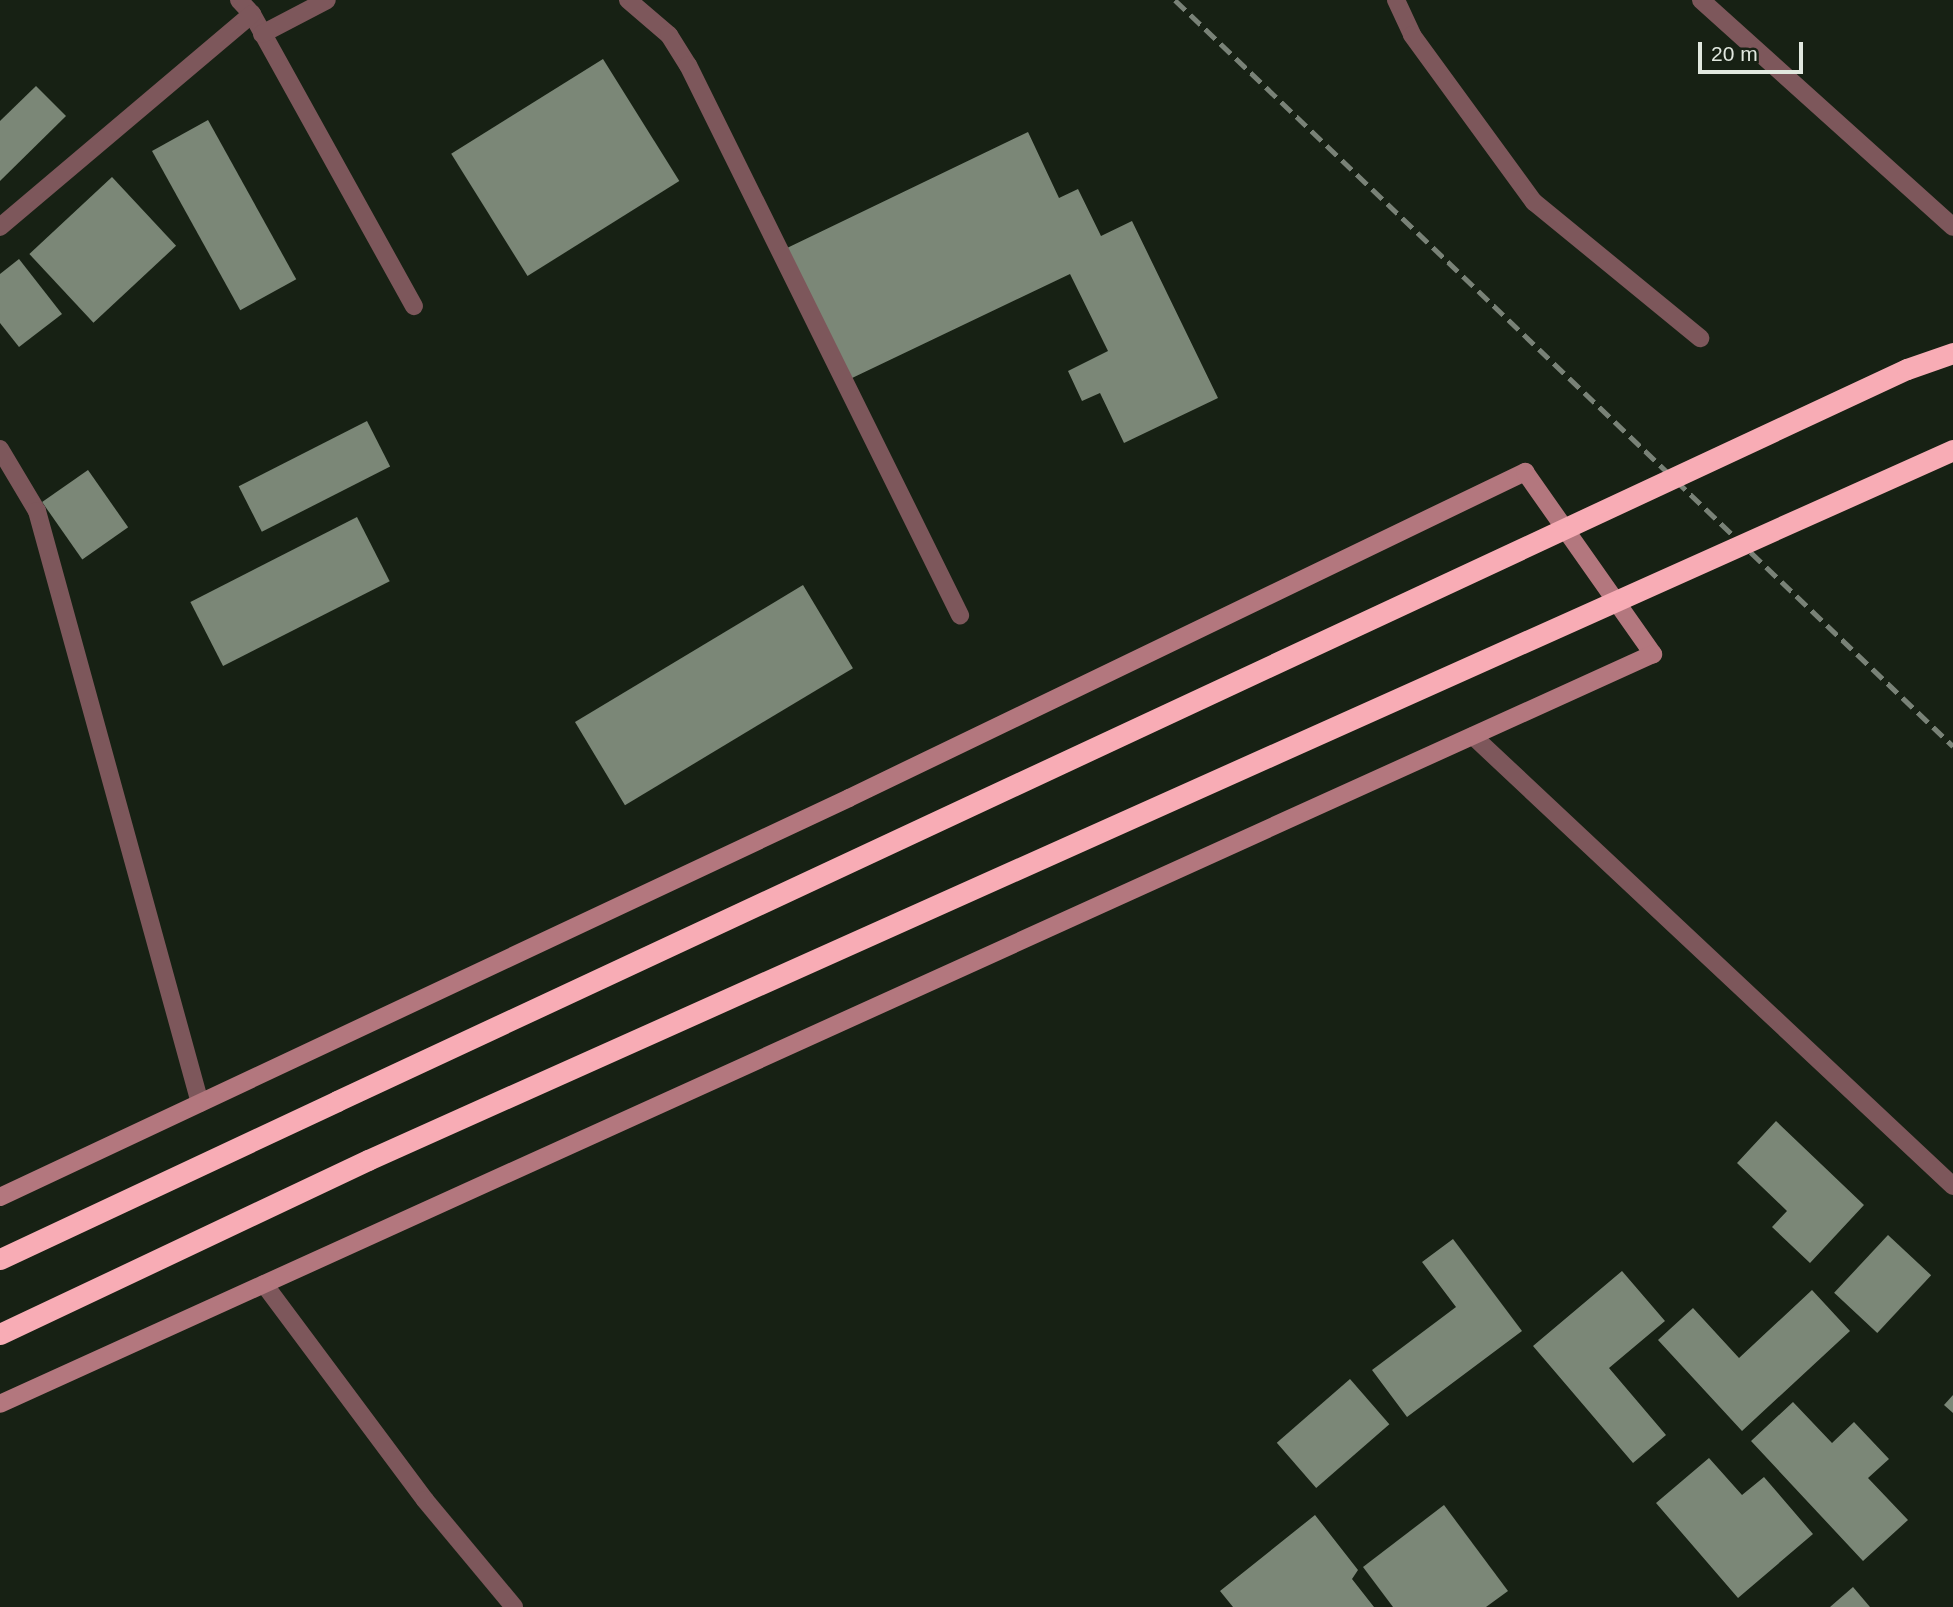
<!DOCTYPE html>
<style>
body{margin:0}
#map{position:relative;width:1953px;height:1607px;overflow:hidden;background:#172114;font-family:Helvetica,sans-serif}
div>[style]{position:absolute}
.building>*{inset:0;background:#7b8777;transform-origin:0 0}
.street>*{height:18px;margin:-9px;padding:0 9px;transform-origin:9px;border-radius:9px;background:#7d575b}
.secondary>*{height:18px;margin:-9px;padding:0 9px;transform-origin:9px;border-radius:9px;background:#b3777e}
.highway>*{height:21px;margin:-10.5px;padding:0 10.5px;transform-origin:10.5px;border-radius:10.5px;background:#f8acb5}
.rail>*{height:5px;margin-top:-2.5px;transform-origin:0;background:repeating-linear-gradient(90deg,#798277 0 14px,transparent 0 21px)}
.highway-bridge>*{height:21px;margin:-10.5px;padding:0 10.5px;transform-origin:10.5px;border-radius:10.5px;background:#f8acb5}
span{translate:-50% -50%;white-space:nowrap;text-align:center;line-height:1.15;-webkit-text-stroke:5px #172114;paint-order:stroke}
.scale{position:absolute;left:1698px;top:42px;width:105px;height:32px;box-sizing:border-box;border:4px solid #e1e8df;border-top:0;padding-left:9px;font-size:21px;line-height:24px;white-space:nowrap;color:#e1e8df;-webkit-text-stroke:5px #172114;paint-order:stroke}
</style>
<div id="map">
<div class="building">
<div style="left:603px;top:59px;width:144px;height:179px;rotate:58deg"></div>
<div style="clip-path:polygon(36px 86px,66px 116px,0 181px,0 121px)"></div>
<div style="left:208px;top:120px;width:182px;height:64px;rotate:61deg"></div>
<div style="clip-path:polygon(1028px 132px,1059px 198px,1078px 189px,1101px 236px,1132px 221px,1218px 398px,1124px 443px,1100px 393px,1082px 401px,1068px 371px,1108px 351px,1070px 274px,850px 379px,787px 248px)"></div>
<div style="left:112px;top:177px;width:94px;height:113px;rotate:47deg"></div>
<div style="clip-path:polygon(19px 259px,62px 314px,19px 347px,0 323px,0 274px)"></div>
<div style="left:367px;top:421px;width:51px;height:144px;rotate:63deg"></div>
<div style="left:88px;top:470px;width:70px;height:56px;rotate:55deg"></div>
<div style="left:357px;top:517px;width:72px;height:187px;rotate:63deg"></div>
<div style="left:803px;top:585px;width:97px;height:266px;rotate:59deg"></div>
<div style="clip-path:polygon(1776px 1121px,1864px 1205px,1810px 1263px,1772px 1227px,1787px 1211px,1737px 1163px)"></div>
<div style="left:1888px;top:1235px;width:59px;height:79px;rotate:43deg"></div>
<div style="clip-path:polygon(1453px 1239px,1522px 1331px,1407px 1417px,1372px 1370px,1456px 1307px,1422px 1262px)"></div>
<div style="clip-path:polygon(1622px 1271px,1665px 1321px,1609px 1368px,1666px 1435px,1633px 1463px,1533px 1346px)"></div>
<div style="clip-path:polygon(1812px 1290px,1850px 1331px,1742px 1431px,1658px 1340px,1693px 1308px,1739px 1358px)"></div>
<div style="left:1350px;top:1379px;width:60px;height:97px;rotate:49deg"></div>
<div style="clip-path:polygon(1953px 1395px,1953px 1413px,1944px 1405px)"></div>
<div style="clip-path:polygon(1793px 1402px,1832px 1443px,1854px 1422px,1889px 1459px,1868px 1478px,1908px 1520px,1863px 1561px,1751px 1441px)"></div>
<div style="clip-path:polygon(1709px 1458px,1742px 1495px,1764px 1477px,1813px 1534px,1738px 1598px,1656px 1503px)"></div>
<div style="clip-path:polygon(1444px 1505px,1508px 1591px,1486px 1607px,1393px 1607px,1363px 1567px)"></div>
<div style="clip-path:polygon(1315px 1515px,1358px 1570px,1352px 1579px,1374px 1607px,1233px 1607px,1220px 1591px)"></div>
<div style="clip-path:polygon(1853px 1587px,1870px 1607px,1830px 1607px)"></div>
</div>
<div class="street">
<div style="left:239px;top:0;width:19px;rotate:47deg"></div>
<div style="left:252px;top:14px;width:334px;rotate:61deg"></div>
<div style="left:628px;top:0;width:54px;rotate:40.5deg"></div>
<div style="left:669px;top:35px;width:36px;rotate:58deg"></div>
<div style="left:688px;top:65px;width:614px;rotate:63.69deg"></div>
<div style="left:1396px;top:0;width:38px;rotate:65deg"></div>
<div style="left:1412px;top:35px;width:207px;rotate:53.9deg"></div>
<div style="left:1534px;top:202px;width:215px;rotate:39.3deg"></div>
<div style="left:1701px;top:0;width:339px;rotate:42deg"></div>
<div style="left:262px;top:34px;width:73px;rotate:-27.6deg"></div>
<div style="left:0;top:227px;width:330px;rotate:-40.2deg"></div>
<div style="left:0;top:449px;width:72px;rotate:59.2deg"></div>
<div style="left:37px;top:511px;width:614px;rotate:74.61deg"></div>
<div style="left:1473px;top:736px;width:658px;rotate:43.15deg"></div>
<div style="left:264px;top:1284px;width:269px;rotate:53.3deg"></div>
<div style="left:425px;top:1500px;width:139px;rotate:50.2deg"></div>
</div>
<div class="secondary">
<div style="left:0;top:1197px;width:938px;rotate:-25.17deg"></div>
<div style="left:849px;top:798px;width:751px;rotate:-25.75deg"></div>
<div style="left:1525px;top:472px;width:223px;rotate:54.9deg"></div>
<div style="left:1653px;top:654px;width:1815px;rotate:155.6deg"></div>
</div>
<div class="highway">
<div style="left:0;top:1259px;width:372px;rotate:-25.1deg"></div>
<div style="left:0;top:1334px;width:407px;rotate:-25.3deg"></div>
</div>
<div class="rail">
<div style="left:1175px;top:0;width:1078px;rotate:43.8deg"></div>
</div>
<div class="highway-bridge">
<div style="left:337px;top:1101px;width:1732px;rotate:-25deg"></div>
<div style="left:1907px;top:369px;width:49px;rotate:-19.2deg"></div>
<div style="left:368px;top:1160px;width:1737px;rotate:-24.13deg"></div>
</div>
<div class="scale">20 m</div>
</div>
